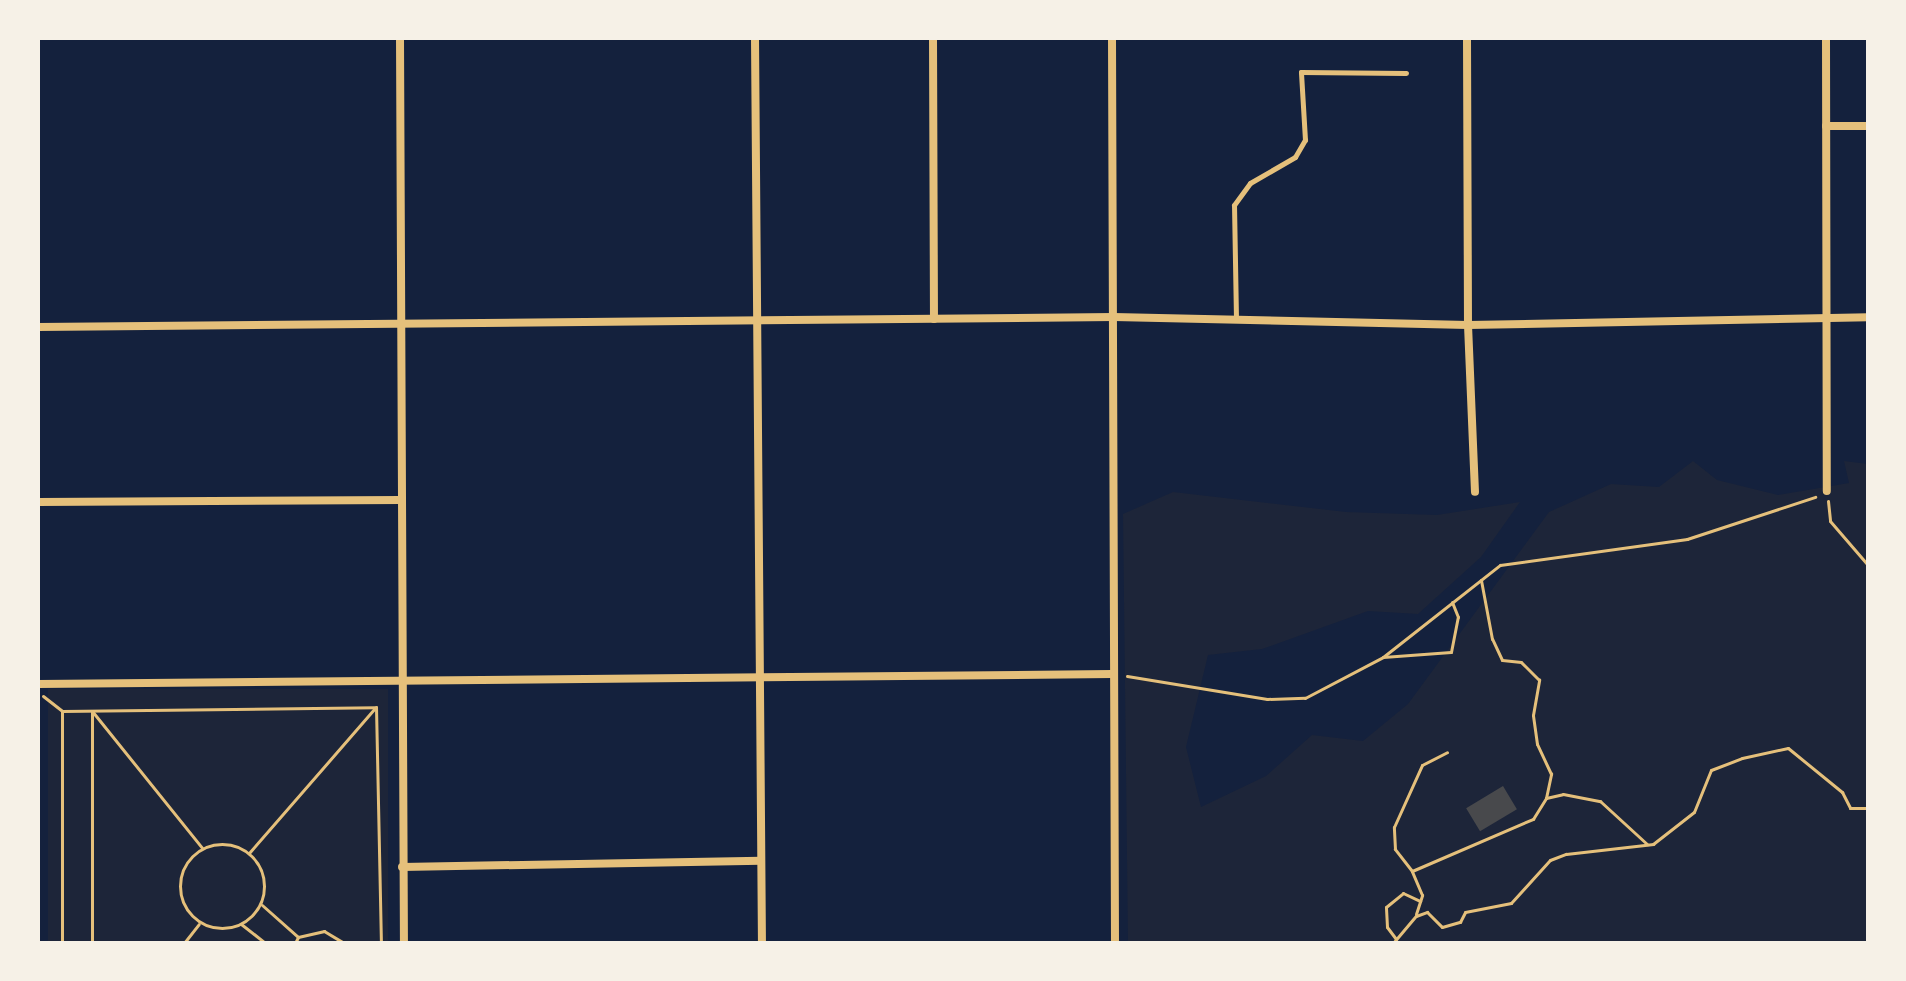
<!DOCTYPE html>
<style>
body{margin:0}
#map{position:relative;width:1906px;height:981px;overflow:hidden;background:#14213d;font-family:Cabin,sans-serif}
div>[style]{position:absolute}
.green>*{inset:0;background:#1d2539;transform-origin:0 0}
.building>*{inset:0;background:#48494c;transform-origin:0 0}
.path>*{height:3px;margin:-1.5px;padding:0 1.5px;transform-origin:1.5px;border-radius:1.5px;background:#e5c07b}
.path>.ring{margin:-1.5px;padding:0;box-sizing:content-box;background:none;border:3px solid #e5c07b;border-radius:50%}
.service>*{height:5px;margin:-2.5px;padding:0 2.5px;transform-origin:2.5px;border-radius:2.5px;background:#e5c07b}
.minor>*{height:8px;margin:-4px;padding:0 4px;transform-origin:4px;border-radius:4px;background:#e5c07b}
span{translate:-50% -50%;white-space:nowrap;text-align:center;line-height:1.15;-webkit-text-stroke:8px #f6f1e7;paint-order:stroke}
.frame{position:absolute;inset:0;border:40px solid #f6f1e7;pointer-events:none}
</style>
<div id="map">
<div class="green">
<div style="clip-path:polygon(1693px 461px,1717px 480px,1778px 495px,1849px 483px,1844px 461px,1868px 464px,1868px 943px,1128px 943px,1123px 514px,1173px 492px,1346px 512px,1437px 515px,1520px 502px,1481px 557px,1418px 614px,1368px 611px,1262px 649px,1208px 655px,1186px 747px,1201px 807px,1266px 776px,1312px 735px,1363px 741px,1408px 704px,1549px 512px,1611px 484px,1659px 487px)"></div>
<div style="left:388px;top:689px;width:254px;height:340px;rotate:90deg"></div>
</div>
<div class="building">
<div style="left:1503px;top:786px;width:27px;height:43px;rotate:59deg"></div>
</div>
<div class="path">
<div style="left:1828px;top:501px;width:20px;rotate:84deg"></div>
<div style="left:1830px;top:521px;width:58px;rotate:49.2deg"></div>
<div style="left:1383px;top:657px;width:68px;rotate:-4.2deg"></div>
<div style="left:1451px;top:652px;width:36px;rotate:-79deg"></div>
<div style="left:1458px;top:617px;width:16px;rotate:-112deg"></div>
<div style="left:1127px;top:676px;width:142px;rotate:9.3deg"></div>
<div style="left:1267px;top:699px;width:38px;rotate:-2deg"></div>
<div style="left:1305px;top:698px;width:88px;rotate:-27.7deg"></div>
<div style="left:1383px;top:657px;width:149px;rotate:-38.2deg"></div>
<div style="left:1500px;top:565px;width:189px;rotate:-7.9deg"></div>
<div style="left:1687px;top:539px;width:135px;rotate:-18.2deg"></div>
<div style="left:43px;top:696px;width:24px;rotate:38deg"></div>
<div style="left:376px;top:707px;width:236px;rotate:88.8deg"></div>
<div style="left:92px;top:711px;width:232px;rotate:90deg"></div>
<div style="left:92px;top:711px;width:176px;rotate:51.2deg"></div>
<div style="left:1546px;top:798px;width:17px;rotate:-13deg"></div>
<div style="left:1563px;top:794px;width:38px;rotate:11deg"></div>
<div style="left:1600px;top:801px;width:64px;rotate:42.5deg"></div>
<div class="ring" style="left:180px;top:844px;width:81px;height:81px"></div>
<div style="left:249px;top:853px;width:192px;rotate:-49deg"></div>
<div style="left:1412px;top:871px;width:28px;rotate:-128deg"></div>
<div style="left:1395px;top:849px;width:22px;rotate:-93deg"></div>
<div style="left:1394px;top:827px;width:68px;rotate:-65.7deg"></div>
<div style="left:1422px;top:765px;width:28px;rotate:-27deg"></div>
<div style="left:262px;top:905px;width:48px;rotate:41.6deg"></div>
<div style="left:1416px;top:914px;width:20px;rotate:-72deg"></div>
<div style="left:1422px;top:895px;width:26px;rotate:-113deg"></div>
<div style="left:1412px;top:871px;width:132px;rotate:-23.3deg"></div>
<div style="left:1533px;top:819px;width:25px;rotate:-58deg"></div>
<div style="left:1546px;top:798px;width:25px;rotate:-78deg"></div>
<div style="left:1551px;top:774px;width:33px;rotate:-115deg"></div>
<div style="left:1537px;top:744px;width:29px;rotate:-98deg"></div>
<div style="left:1533px;top:715px;width:36px;rotate:-80deg"></div>
<div style="left:1539px;top:680px;width:25px;rotate:-135deg"></div>
<div style="left:1521px;top:662px;width:19px;rotate:-174deg"></div>
<div style="left:1502px;top:660px;width:23px;rotate:-115deg"></div>
<div style="left:1492px;top:639px;width:60px;rotate:-100.6deg"></div>
<div style="left:241px;top:924px;width:31px;rotate:38deg"></div>
<div style="left:1396px;top:939px;width:15px;rotate:-127deg"></div>
<div style="left:1387px;top:927px;width:20px;rotate:-93deg"></div>
<div style="left:1386px;top:907px;width:22px;rotate:-39deg"></div>
<div style="left:1403px;top:893px;width:19px;rotate:25deg"></div>
<div style="left:62px;top:943px;width:232px;rotate:-90deg"></div>
<div style="left:62px;top:711px;width:314px;rotate:-0.7deg"></div>
<div style="left:184px;top:943px;width:24px;rotate:-52deg"></div>
<div style="left:295px;top:943px;width:7px;rotate:-63deg"></div>
<div style="left:298px;top:937px;width:27px;rotate:-13deg"></div>
<div style="left:324px;top:931px;width:23px;rotate:31deg"></div>
<div style="left:1393px;top:943px;width:35px;rotate:-50deg"></div>
<div style="left:1416px;top:916px;width:12px;rotate:-20deg"></div>
<div style="left:1427px;top:912px;width:21px;rotate:45deg"></div>
<div style="left:1442px;top:927px;width:19px;rotate:-16deg"></div>
<div style="left:1460px;top:922px;width:11px;rotate:-63deg"></div>
<div style="left:1465px;top:912px;width:47px;rotate:-11.1deg"></div>
<div style="left:1511px;top:903px;width:58px;rotate:-47.8deg"></div>
<div style="left:1550px;top:860px;width:17px;rotate:-21deg"></div>
<div style="left:1566px;top:854px;width:88px;rotate:-6.6deg"></div>
<div style="left:1653px;top:844px;width:52px;rotate:-38deg"></div>
<div style="left:1694px;top:812px;width:45px;rotate:-68deg"></div>
<div style="left:1711px;top:770px;width:33px;rotate:-21deg"></div>
<div style="left:1742px;top:758px;width:47px;rotate:-12.3deg"></div>
<div style="left:1788px;top:748px;width:70px;rotate:39.2deg"></div>
<div style="left:1842px;top:792px;width:18px;rotate:63deg"></div>
<div style="left:1850px;top:808px;width:18px"></div>
</div>
<div class="service">
<div style="left:1236px;top:319px;width:114px;rotate:-91deg"></div>
<div style="left:1234px;top:205px;width:27px;rotate:-54deg"></div>
<div style="left:1250px;top:183px;width:52px;rotate:-30deg"></div>
<div style="left:1295px;top:157px;width:20px;rotate:-60deg"></div>
<div style="left:1305px;top:140px;width:68px;rotate:-93.4deg"></div>
<div style="left:1301px;top:72px;width:105px;rotate:0.5deg"></div>
</div>
<div class="minor">
<div style="left:400px;top:38px;width:905px;rotate:89.75deg"></div>
<div style="left:755px;top:38px;width:905px;rotate:89.56deg"></div>
<div style="left:933px;top:38px;width:281px;rotate:89.8deg"></div>
<div style="left:1112px;top:38px;width:905px;rotate:89.81deg"></div>
<div style="left:1467px;top:38px;width:287px;rotate:89.8deg"></div>
<div style="left:1468px;top:325px;width:167px;rotate:87.6deg"></div>
<div style="left:1826px;top:38px;width:453px;rotate:89.9deg"></div>
<div style="left:1826px;top:126px;width:42px"></div>
<div style="left:38px;top:327px;width:1076px;rotate:-0.53deg"></div>
<div style="left:1114px;top:317px;width:354px;rotate:1.3deg"></div>
<div style="left:1468px;top:325px;width:400px;rotate:-1.1deg"></div>
<div style="left:38px;top:502px;width:363px;rotate:-0.3deg"></div>
<div style="left:38px;top:684px;width:1074px;rotate:-0.53deg"></div>
<div style="left:402px;top:867px;width:359px;rotate:-1deg"></div>
</div>
<div class="frame"></div>
</div>
